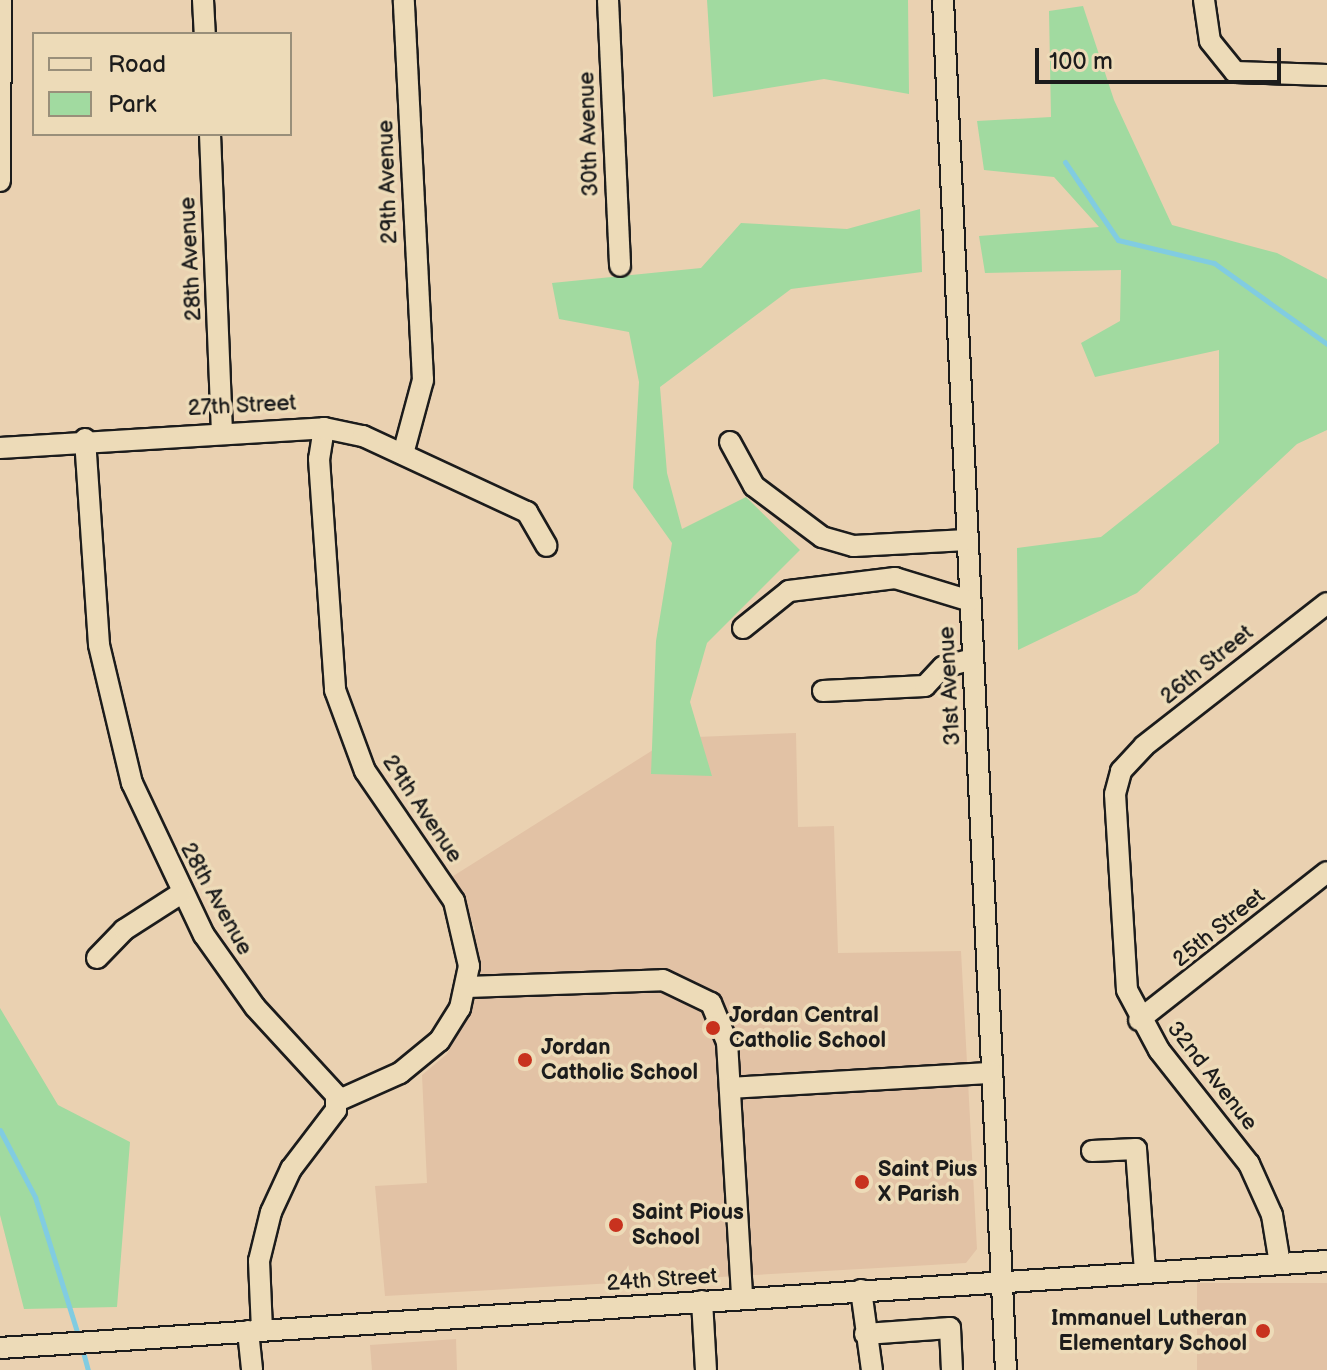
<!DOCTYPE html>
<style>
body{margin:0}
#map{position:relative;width:1327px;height:1370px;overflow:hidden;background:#ead1b1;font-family:"Balsamiq Sans",sans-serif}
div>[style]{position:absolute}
.built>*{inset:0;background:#e2c2a5;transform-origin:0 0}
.green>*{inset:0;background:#a1daa0}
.stream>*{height:5px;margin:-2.5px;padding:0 2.5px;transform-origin:2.5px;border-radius:2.5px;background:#81cce1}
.roads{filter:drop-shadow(2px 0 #1c1c1c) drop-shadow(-2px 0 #1c1c1c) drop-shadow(0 2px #1c1c1c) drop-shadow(0 -2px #1c1c1c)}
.minor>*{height:20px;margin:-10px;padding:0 10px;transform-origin:10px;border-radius:10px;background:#eddbb8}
.dots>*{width:22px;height:22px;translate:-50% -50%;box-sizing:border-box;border:4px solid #eddbb8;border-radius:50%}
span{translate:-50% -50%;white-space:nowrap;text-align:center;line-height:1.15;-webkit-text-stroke:7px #eddbb8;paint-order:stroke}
.street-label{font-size:22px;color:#1c1c1c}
.poi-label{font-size:22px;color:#1c1c1c;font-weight:700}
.left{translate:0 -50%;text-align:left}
.right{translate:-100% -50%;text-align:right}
.legend{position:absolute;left:32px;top:32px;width:260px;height:104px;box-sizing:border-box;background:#eddbb8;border:2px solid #998f7a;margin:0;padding:10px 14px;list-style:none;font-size:24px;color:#1c1c1c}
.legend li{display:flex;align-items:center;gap:16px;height:40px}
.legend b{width:40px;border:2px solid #998f7a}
.scale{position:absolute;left:1035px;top:48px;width:246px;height:36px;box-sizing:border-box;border:4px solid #1c1c1c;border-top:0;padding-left:10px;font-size:24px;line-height:28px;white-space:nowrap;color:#1c1c1c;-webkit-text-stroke:6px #eddbb8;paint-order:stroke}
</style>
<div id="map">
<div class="built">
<div style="clip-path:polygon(796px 733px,798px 827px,834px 826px,838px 953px,961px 951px,977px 1249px,966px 1263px,385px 1296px,375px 1186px,427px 1183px,422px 1075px,447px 1054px,473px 1002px,475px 928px,450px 878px,672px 738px)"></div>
<div style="left:1327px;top:1283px;width:87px;height:130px;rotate:90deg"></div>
<div style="clip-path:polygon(456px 1339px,457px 1370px,372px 1370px,370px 1345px)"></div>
</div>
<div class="green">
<div style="clip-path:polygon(707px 0,908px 0,909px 94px,824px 79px,713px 97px)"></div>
<div style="clip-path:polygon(1083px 6px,1114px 100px,1172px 225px,1277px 253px,1327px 279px,1327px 430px,1297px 444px,1137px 593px,1018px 650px,1017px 548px,1101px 537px,1219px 443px,1219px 350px,1095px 377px,1081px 343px,1120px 321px,1121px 270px,985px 273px,979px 236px,1099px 227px,1054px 177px,984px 170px,977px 121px,1051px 117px,1049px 11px)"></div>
<div style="clip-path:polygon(920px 209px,922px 272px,791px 289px,660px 387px,667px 473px,682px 529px,746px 497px,800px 550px,707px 643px,690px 702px,712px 776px,651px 774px,656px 641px,672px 543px,633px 488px,639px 382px,629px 332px,559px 319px,552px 283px,701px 268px,741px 223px,847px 229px)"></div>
<div style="clip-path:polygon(0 1008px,58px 1105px,130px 1142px,117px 1307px,24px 1309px,0 1215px)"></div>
</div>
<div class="stream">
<div style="left:1065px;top:162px;width:94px;rotate:55.8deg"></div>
<div style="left:1118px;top:240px;width:99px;rotate:13.5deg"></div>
<div style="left:1214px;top:263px;width:139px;rotate:35.6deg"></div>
<div style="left:0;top:1130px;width:76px;rotate:62.4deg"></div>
<div style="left:35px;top:1197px;width:148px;rotate:72.7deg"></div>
<div style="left:82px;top:1348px;width:23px;rotate:75deg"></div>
</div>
<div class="roads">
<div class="minor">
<div style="left:203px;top:0;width:34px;rotate:87deg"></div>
<div style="left:608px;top:0;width:266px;rotate:87.4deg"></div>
<div style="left:943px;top:0;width:1371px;rotate:87.37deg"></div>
<div style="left:1204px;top:0;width:41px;rotate:81.7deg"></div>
<div style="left:1210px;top:41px;width:40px;rotate:51deg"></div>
<div style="left:1235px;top:72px;width:92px;rotate:1.9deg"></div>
<div style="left:210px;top:134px;width:297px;rotate:87.7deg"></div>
<div style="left:0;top:181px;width:181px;rotate:-89.7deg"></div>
<div style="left:324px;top:428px;width:31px;rotate:99deg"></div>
<div style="left:319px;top:459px;width:232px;rotate:86deg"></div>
<div style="left:335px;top:690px;width:86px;rotate:69.7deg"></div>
<div style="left:365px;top:771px;width:158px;rotate:55.6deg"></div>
<div style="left:454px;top:901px;width:67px;rotate:77deg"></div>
<div style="left:469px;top:966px;width:43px;rotate:102.1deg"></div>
<div style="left:460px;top:1008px;width:39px;rotate:122deg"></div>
<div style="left:439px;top:1041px;width:50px;rotate:140.6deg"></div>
<div style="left:400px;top:1073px;width:69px;rotate:156deg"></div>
<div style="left:85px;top:439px;width:206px;rotate:86.1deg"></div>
<div style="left:99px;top:645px;width:142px;rotate:76.6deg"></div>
<div style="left:132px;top:783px;width:168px;rotate:64.7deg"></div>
<div style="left:204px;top:935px;width:88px;rotate:54.7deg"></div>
<div style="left:255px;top:1007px;width:120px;rotate:47.4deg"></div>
<div style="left:336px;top:1095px;width:15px;rotate:90deg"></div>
<div style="left:336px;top:1110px;width:74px;rotate:127.3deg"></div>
<div style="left:291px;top:1169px;width:47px;rotate:114.9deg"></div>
<div style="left:271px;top:1212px;width:50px;rotate:103.8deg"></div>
<div style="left:259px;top:1261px;width:69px;rotate:87.5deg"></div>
<div style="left:730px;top:442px;width:50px;rotate:61.4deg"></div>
<div style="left:754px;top:486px;width:85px;rotate:36.9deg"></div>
<div style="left:822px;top:537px;width:33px;rotate:16deg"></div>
<div style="left:854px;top:546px;width:113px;rotate:-3deg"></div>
<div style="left:0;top:448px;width:325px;rotate:-3.5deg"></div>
<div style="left:324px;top:428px;width:40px;rotate:12deg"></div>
<div style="left:363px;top:436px;width:181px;rotate:24.9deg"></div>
<div style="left:527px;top:512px;width:39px;rotate:60deg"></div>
<div style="left:403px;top:454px;width:77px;rotate:-74.9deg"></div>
<div style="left:423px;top:380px;width:380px;rotate:-92.9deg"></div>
<div style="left:743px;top:628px;width:59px;rotate:-38.8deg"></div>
<div style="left:789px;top:591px;width:107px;rotate:-7deg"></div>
<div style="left:895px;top:578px;width:78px;rotate:17deg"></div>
<div style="left:823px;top:691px;width:102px;rotate:-2.8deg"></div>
<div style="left:925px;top:686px;width:26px;rotate:-47deg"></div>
<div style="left:943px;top:667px;width:31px;rotate:-15deg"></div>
<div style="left:97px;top:958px;width:39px;rotate:-46deg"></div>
<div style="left:124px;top:930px;width:67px;rotate:-32.7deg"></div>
<div style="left:467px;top:987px;width:196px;rotate:-2deg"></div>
<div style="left:663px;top:980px;width:53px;rotate:25.6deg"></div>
<div style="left:711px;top:1003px;width:42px;rotate:67.7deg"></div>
<div style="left:727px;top:1042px;width:256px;rotate:86.6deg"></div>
<div style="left:1139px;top:1020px;width:239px;rotate:-38.2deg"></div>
<div style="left:730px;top:1088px;width:262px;rotate:-3.3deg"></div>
<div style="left:1092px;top:1151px;width:44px;rotate:-2.6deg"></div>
<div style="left:1136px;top:1149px;width:123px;rotate:85.8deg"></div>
<div style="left:1280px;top:1264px;width:50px;rotate:-99.3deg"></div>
<div style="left:1272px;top:1215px;width:56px;rotate:-114.3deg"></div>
<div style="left:1249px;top:1164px;width:145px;rotate:-128.3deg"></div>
<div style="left:1159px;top:1050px;width:68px;rotate:-118.1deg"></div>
<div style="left:1127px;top:990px;width:196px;rotate:-93.5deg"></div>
<div style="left:1115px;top:794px;width:24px;rotate:-75deg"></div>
<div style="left:1121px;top:771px;width:34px;rotate:-47deg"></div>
<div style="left:1144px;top:746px;width:232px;rotate:-38deg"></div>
<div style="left:861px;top:1290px;width:81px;rotate:82.2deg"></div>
<div style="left:702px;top:1301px;width:69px;rotate:86.7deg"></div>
<div style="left:248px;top:1331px;width:39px;rotate:84deg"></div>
<div style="left:865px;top:1334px;width:85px;rotate:-4deg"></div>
<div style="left:950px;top:1328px;width:42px;rotate:87.3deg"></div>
<div style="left:0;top:1348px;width:1330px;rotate:-3.75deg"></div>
</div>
</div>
<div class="dots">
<div style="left:713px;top:1028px;background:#c8321e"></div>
<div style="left:525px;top:1060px;background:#c8321e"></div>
<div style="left:862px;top:1182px;background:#c8321e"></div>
<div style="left:616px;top:1225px;background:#c8321e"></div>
<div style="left:1263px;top:1331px;background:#c8321e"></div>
</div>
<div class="street-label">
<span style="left:589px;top:134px;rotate:-92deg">30th Avenue</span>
<span style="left:388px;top:182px;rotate:-92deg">29th Avenue</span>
<span style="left:191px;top:259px;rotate:-93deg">28th Avenue</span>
<span style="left:242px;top:406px;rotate:-3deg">27th Street</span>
<span style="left:1207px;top:665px;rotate:-39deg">26th Street</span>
<span style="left:950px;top:686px;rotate:-93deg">31st Avenue</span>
<span style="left:422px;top:809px;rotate:56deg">29th Avenue</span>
<span style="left:216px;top:899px;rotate:61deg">28th Avenue</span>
<span style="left:1219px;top:928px;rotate:-39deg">25th Street</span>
<span style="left:1212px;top:1076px;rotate:52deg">32nd Avenue</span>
<span style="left:662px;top:1280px;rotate:-4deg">24th Street</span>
</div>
<div class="poi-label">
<span class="left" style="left:729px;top:1028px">Jordan Central<br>Catholic School</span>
<span class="left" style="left:541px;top:1060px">Jordan<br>Catholic School</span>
<span class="left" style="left:878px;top:1182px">Saint Pius<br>X Parish</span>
<span class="left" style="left:632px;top:1225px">Saint Pious<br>School</span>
<span class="right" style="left:1247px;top:1331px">Immanuel Lutheran<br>Elementary School</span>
</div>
<ul class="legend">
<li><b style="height:10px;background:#eddbb8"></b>Road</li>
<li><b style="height:22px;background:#a1daa0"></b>Park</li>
</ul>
<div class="scale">100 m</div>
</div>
